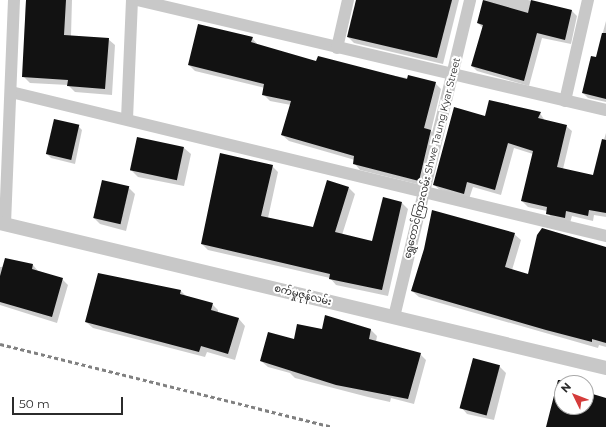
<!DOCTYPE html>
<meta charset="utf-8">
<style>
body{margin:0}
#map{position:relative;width:606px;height:427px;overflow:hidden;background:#fff;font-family:Montserrat,"Noto Sans Myanmar",sans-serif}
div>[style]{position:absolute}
.shadow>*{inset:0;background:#0003}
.building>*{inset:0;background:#121212;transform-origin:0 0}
.minor>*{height:12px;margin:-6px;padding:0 6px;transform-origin:6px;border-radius:6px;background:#c8c8c8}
.tertiary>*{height:14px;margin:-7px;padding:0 7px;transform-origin:7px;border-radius:7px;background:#c8c8c8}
.rail>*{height:3px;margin-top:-1.5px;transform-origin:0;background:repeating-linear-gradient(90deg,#808080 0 4px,transparent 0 7px)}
span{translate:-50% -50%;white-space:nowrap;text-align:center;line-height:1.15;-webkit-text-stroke:4px #fff;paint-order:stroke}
.street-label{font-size:10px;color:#2b2b2b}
.north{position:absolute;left:554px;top:375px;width:40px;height:40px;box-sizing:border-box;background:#fff;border:1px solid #aaa;border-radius:50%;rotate:313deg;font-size:11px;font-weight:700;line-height:16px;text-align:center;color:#2b2b2b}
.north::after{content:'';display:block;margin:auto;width:14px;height:18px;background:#d53c3b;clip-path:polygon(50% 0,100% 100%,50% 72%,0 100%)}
.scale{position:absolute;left:12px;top:397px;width:111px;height:18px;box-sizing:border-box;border:2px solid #2b2b2b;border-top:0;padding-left:5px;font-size:12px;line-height:14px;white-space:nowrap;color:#2b2b2b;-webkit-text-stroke:3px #fff;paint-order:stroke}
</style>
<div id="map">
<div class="shadow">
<div style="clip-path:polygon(26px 0,72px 0,71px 36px,108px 39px,115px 45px,112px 95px,75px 92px,68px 85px,30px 83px,23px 76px)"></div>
<div style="clip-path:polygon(357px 0,459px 0,443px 64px,354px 43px,348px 37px)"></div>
<div style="clip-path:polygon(484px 0,528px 0,572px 11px,577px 16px,571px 44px,542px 38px,529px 86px,477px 71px,472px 66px,483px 28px,478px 23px)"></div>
<div style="clip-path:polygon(606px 21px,606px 102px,588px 98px,583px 93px,596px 58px)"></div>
<div style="clip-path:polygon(252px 38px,258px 45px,317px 62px,435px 83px,441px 89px,431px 131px,437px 137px,425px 186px,360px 170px,354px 163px,355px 160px,289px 141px,282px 135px,291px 105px,270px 101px,263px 94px,265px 88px,195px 71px,189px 65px)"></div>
<div style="clip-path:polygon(455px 108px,486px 117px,540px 113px,545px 121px,566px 126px,572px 131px,563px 169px,593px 176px,606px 133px,606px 217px,594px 215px,593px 221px,572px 216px,570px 223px,552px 219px,547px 211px,528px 207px,522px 201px,533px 154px,514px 148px,501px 195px,473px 187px,469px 199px,440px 190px,434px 185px)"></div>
<div style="clip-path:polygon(78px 126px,82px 130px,75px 164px,51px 158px,47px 154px)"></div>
<div style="clip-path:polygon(138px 138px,184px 148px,191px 154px,184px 186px,138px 177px,131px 170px)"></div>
<div style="clip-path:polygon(272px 166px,278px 172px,268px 218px,313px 228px,349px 188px,355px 194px,342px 235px,373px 242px,402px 203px,408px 209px,388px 296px,336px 285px,330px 278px,208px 250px,202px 244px)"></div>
<div style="clip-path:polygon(128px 187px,135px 194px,126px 231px,100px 224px,94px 218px)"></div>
<div style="clip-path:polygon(542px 229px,606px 248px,606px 347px,599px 345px,598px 348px,419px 297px,412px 291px,514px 234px,521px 240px,512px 270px,529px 275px,538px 235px)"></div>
<div style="clip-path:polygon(33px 265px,38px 271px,62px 279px,68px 285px,57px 323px,0 305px,0 267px)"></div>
<div style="clip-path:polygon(99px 274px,181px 291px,187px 297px,212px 304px,218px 310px,218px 313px,239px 319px,245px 326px,235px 360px,207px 352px,205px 357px,93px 328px,86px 322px)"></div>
<div style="clip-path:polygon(323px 330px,371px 330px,377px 336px,376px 342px,420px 354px,426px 360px,414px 404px,391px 398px,390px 402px,368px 397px,295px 378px,290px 373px,268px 367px,261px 361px,295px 340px)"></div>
<div style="clip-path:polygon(499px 366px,506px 373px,494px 420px,467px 414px,461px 407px)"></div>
</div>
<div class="building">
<div style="clip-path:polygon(26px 0,66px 0,64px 35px,109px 38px,105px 89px,67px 86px,68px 80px,22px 77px)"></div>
<div style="clip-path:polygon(356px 0,452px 0,437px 58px,347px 37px)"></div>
<div style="clip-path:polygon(483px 0,528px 13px,531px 0,572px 10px,565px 40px,537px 33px,524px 81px,471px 66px,483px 25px,477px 23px)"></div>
<div style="clip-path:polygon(198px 24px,253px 37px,251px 42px,316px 61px,318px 56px,407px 79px,408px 75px,436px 82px,424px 128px,431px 130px,419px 181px,353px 164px,354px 156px,281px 135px,291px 101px,262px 95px,264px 84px,188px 65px)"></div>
<div style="clip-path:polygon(602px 33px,606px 33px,606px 99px,582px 93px,591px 56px,596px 57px)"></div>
<div style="clip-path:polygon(489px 100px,541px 112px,538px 118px,567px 125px,557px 167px,593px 175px,602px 139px,606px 140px,606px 213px,589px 210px,588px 216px,566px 211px,565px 218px,546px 214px,547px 207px,521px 201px,533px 151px,508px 143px,495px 190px,467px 182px,464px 194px,433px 185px,454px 107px,485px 116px)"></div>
<div style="left:54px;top:119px;width:26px;height:36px;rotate:13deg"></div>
<div style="left:137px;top:137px;width:48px;height:34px;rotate:12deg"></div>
<div style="clip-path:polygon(220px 153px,273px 165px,261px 216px,313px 227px,327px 180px,349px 187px,335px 232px,372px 241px,383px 197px,402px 202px,382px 290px,329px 279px,330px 274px,201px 244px)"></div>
<div style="left:102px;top:180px;width:28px;height:39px;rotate:13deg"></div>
<div style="clip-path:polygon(432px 210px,515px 233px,505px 267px,528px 274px,537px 235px,542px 228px,606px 247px,606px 343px,592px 339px,592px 342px,546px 330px,411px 291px,424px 249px)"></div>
<div style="clip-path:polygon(5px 258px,33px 264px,32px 269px,63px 278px,52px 317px,0 302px,0 276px)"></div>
<div style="clip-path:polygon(98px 273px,181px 290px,180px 294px,213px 303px,211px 310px,239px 318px,228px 354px,201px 346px,199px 352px,85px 322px)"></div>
<div style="clip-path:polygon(325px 315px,371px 329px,369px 339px,421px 353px,408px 399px,336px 385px,260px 361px,268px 332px,294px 339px,297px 324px,322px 329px)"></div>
<div style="left:473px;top:358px;width:28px;height:52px;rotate:15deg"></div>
<div style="clip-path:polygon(558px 380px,562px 380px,562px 407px,586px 407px,586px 392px,606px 398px,606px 427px,546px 427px)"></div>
</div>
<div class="minor">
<div style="left:137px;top:0;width:482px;rotate:13.2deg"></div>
<div style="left:337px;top:48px;width:49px;rotate:-77.1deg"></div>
<div style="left:11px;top:92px;width:612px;rotate:13.6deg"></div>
<div style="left:565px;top:101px;width:104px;rotate:-77.2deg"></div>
<div style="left:127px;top:119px;width:119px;rotate:-87.6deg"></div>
<div style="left:5px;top:224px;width:224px;rotate:-87.7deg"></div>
<div style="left:394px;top:317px;width:326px;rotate:-76.5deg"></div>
</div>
<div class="tertiary">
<div style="left:0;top:223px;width:623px;rotate:13.46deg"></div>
</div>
<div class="rail">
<div style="left:0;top:344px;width:342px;rotate:14deg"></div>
</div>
<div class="street-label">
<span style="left:432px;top:158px;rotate:-76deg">ရွှေတောင်ကြားလမ်း Shwe Taung Kyar Street</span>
<span style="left:303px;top:295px;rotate:14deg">စက်မှုဇုန်လမ်း</span>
</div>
<div class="north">N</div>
<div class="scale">50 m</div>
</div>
